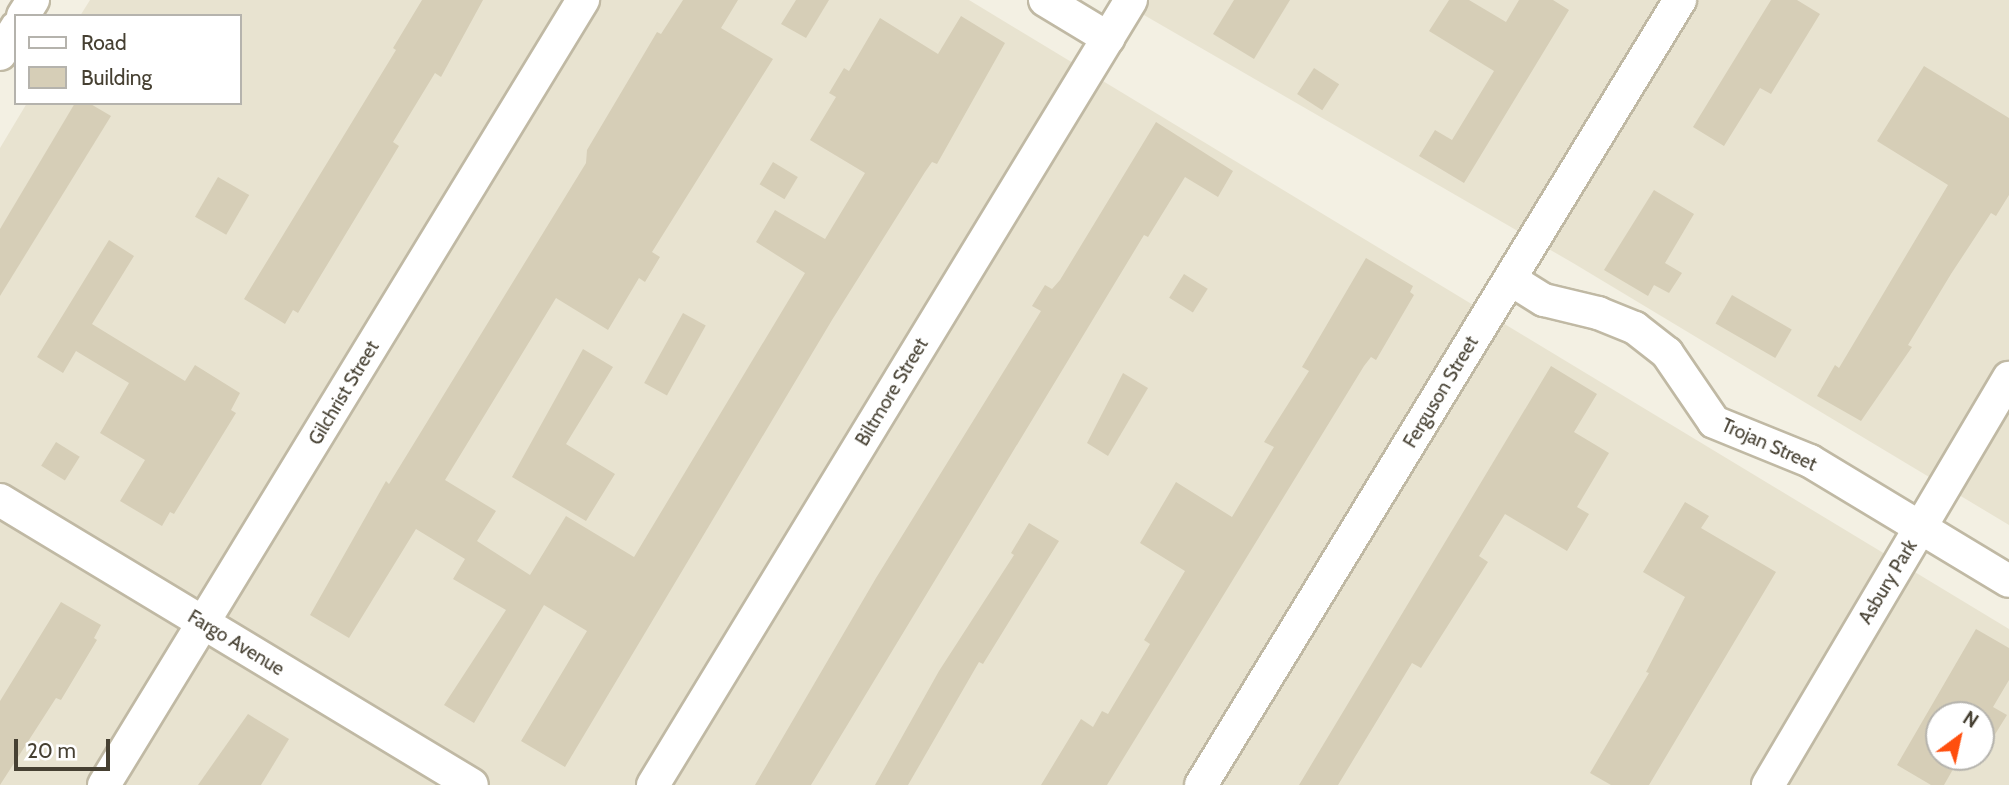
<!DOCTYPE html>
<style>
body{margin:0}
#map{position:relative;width:2009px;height:785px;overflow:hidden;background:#f3f0e3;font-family:Cabin,sans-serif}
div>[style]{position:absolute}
.residential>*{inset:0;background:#e8e3d0}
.building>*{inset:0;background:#d6ceb7;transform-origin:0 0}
.roads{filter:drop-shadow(2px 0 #c0b9a4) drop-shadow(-2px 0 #c0b9a4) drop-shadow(0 2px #c0b9a4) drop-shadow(0 -2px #c0b9a4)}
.minor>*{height:32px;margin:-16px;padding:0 16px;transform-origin:16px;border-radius:16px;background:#fff}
span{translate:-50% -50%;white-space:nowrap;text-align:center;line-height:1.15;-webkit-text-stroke:6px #fff;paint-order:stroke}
.street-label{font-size:19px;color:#464032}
.legend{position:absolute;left:14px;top:14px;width:228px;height:91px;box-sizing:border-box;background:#fff;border:2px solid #b5b3ad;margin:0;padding:9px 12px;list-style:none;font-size:21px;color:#464032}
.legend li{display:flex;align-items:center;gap:14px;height:35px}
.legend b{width:35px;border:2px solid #b5b3ad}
.north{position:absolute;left:1925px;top:701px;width:70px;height:70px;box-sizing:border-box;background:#fff;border:2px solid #b5b3ad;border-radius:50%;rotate:33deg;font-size:19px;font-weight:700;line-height:28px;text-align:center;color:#464032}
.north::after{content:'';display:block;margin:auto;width:24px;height:32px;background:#ff4f0e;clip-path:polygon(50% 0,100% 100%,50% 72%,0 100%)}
.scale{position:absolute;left:14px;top:739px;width:96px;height:32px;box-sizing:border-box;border:4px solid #464032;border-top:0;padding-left:9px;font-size:21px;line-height:24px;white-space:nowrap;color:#464032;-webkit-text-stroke:5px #fff;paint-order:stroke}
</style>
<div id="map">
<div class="residential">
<div style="clip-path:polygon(evenodd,90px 0,969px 0,2009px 629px,2009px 785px,0 785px,0 148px,27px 103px,240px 103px,240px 16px,80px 16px,90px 0,1939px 715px,1981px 715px,1981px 757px,1939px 757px,1939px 715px)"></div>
<div style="clip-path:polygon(1118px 0,2009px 0,2009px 525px,1573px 263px)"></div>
</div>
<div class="building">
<div style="clip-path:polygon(422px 0,483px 0,441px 77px,435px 73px,393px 142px,399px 146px,298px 313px,293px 310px,285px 324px,244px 299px,396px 50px,393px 48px)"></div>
<div style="clip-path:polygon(683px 0,738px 0,721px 28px,773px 59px,652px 252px,660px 257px,645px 282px,639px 278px,608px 330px,556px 298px,445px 480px,496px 511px,477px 541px,530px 575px,566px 516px,634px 557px,805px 273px,756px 242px,775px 210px,825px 239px,865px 173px,810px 140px,836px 97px,829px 93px,844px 68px,849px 71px,880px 18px,938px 54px,961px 16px,1005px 43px,937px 164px,932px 162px,925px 172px,832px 320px,565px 767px,521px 741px,587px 631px,544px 605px,474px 723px,444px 705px,506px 610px,453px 579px,465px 559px,416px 529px,349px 638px,310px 615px,386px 481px,389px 484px,586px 163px,587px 150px,657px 32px,661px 34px)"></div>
<div style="clip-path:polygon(796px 0,829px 0,806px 38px,781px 24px)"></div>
<div style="clip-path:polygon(1234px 0,1290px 0,1254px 59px,1213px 34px)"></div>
<div style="clip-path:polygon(1449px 0,1469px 0,1506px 22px,1519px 0,1553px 0,1569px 10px,1464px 183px,1419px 156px,1435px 130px,1452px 140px,1494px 71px,1429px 31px)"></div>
<div style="clip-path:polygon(1771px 0,1797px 0,1820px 14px,1771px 94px,1760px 88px,1724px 146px,1693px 127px)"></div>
<div style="clip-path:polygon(1924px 66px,2009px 118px,2009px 195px,1996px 216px,1991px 213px,1951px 274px,1908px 345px,1912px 347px,1861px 421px,1817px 396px,1835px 365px,1839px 368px,1948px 185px,1877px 141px)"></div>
<div style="left:1314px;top:68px;width:30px;height:31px;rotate:33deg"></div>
<div style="clip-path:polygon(75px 103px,89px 103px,111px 116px,0 296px,0 229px)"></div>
<div style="clip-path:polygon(1156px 122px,1233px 171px,1218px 197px,1185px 177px,1148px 237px,1144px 235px,811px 785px,755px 785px,876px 578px,1041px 311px,1032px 306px,1045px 285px,1052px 289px,1060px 280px)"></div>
<div style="left:773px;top:162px;width:29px;height:26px;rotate:31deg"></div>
<div style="left:218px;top:177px;width:36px;height:46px;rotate:30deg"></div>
<div style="clip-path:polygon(1654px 190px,1694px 214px,1665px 263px,1682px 273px,1669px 293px,1654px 285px,1648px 296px,1604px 270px)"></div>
<div style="clip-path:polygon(109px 240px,134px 256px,92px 324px,185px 381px,195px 365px,240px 393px,231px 410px,236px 413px,174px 514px,170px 512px,162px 526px,120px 501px,145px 460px,100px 433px,129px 383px,76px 351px,63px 373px,37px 357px)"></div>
<div style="clip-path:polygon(1366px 258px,1413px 286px,1410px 292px,1414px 295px,1376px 360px,1371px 357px,1364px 366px,1107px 785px,1041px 785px,1081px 719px,1093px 727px,1102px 711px,1108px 714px,1150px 644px,1144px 640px,1185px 571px,1140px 543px,1176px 482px,1232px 517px,1274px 447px,1264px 442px,1309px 371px,1302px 367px)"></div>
<div style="left:1184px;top:274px;width:28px;height:28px;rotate:32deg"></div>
<div style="left:1732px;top:295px;width:69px;height:33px;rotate:30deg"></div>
<div style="left:683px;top:313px;width:26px;height:80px;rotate:29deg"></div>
<div style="clip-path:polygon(583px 349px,613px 367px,566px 444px,615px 474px,586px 521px,512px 477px)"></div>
<div style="clip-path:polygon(1551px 366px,1597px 394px,1574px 432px,1609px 453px,1577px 507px,1589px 514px,1567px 551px,1505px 514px,1479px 556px,1488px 562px,1452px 619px,1421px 668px,1412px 663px,1338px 785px,1299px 785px)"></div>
<div style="clip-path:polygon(1123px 373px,1148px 388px,1108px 456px,1087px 443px)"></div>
<div style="left:56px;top:442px;width:28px;height:28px;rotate:32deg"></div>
<div style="clip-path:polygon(1685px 502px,1709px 516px,1701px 528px,1776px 572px,1649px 785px,1611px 785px,1590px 773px,1649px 673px,1646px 672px,1685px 597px,1643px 572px)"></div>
<div style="clip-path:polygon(1029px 523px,1059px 541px,983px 664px,979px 662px,908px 785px,875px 785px,939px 671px,1014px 555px,1011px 553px)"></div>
<div style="clip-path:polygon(61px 602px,101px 625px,94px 638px,97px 640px,61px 700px,56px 698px,0 785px,0 701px)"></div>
<div style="clip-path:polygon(1976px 629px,2009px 648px,2009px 680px,1993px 707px,2007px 715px,1994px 736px,1981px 728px,1981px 715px,1939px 715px,1939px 757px,1960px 757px,1944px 785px,1931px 785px,1897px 765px)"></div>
<div style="clip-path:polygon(248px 714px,289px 739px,261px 785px,198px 785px)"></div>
</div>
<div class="roads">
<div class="minor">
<div style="left:1045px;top:0;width:74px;rotate:31.1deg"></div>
<div style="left:23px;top:16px;width:19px;rotate:-58deg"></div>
<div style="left:0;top:54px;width:31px;rotate:-58deg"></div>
<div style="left:1510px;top:279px;width:40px;rotate:32deg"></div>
<div style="left:1544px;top:300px;width:56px;rotate:13.5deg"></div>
<div style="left:1598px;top:313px;width:40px;rotate:22deg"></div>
<div style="left:1635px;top:328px;width:41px;rotate:38deg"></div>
<div style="left:1667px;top:353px;width:83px;rotate:55.7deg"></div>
<div style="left:1714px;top:422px;width:104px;rotate:22.1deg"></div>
<div style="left:1810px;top:461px;width:232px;rotate:31.1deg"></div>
<div style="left:0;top:500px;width:551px;rotate:31.12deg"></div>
<div style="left:104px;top:785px;width:920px;rotate:-58.61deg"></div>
<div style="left:653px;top:785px;width:919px;rotate:-58.66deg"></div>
<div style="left:1201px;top:785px;width:920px;rotate:-58.61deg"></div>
<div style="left:1768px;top:785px;width:473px;rotate:-59.4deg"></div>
</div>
</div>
<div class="street-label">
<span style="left:892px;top:392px;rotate:-59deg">Biltmore Street</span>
<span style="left:1441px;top:392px;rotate:-59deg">Ferguson Street</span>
<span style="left:344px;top:393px;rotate:-59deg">Gilchrist Street</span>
<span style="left:1769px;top:445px;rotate:24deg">Trojan Street</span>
<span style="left:1888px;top:582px;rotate:-59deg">Asbury Park</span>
<span style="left:236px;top:643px;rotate:31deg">Fargo Avenue</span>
</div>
<ul class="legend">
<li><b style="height:9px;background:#fff"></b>Road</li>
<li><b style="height:19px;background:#d6ceb7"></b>Building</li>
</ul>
<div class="north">N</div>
<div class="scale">20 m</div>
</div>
